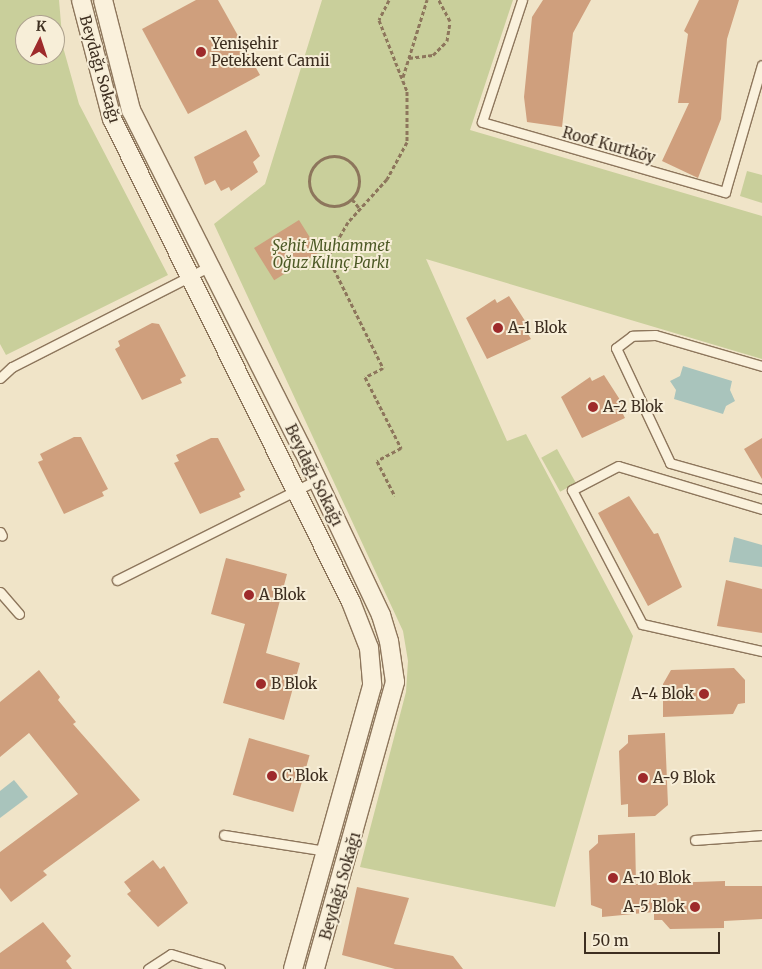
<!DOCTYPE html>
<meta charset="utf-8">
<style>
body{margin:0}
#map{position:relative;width:762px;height:969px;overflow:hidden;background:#f0e4c8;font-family:Merriweather,serif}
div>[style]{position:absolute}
.green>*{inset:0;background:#c9cf9b;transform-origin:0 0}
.water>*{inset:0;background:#a9c4bc}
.building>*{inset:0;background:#cf9f7d;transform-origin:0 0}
.path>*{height:3px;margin-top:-1.5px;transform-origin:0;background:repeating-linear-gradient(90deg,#8d765c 0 4px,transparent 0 6.5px)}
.path>.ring{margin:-1.5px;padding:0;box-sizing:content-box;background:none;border:3px solid #8d765c;border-radius:50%}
.roads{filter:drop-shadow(1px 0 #8d765c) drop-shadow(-1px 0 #8d765c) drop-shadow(0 1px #8d765c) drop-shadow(0 -1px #8d765c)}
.lane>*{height:9px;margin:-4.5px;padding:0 4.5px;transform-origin:4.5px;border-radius:4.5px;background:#faf1dc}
.street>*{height:18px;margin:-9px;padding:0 9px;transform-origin:9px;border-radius:9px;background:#faf1dc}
.dots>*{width:14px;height:14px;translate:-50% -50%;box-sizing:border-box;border:2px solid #f7eed8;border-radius:50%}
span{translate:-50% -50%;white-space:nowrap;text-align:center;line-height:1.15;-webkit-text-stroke:4px #f7eed8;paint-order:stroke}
.poi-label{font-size:15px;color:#3d2e20}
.left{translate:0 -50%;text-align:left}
.right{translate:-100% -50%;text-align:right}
.street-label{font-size:15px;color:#3d2e20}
.park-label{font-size:15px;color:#4d5a26;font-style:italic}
.north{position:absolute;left:15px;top:15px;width:50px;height:50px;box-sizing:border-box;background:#f7eed8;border:1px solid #ada18e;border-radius:50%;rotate:4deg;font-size:14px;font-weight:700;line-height:20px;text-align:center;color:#3d2e20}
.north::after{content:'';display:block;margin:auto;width:18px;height:22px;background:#9e2a2b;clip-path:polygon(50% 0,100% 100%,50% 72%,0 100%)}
.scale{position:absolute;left:584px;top:932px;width:136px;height:22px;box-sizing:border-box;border:2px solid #3d2e20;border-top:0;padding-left:6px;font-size:15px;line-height:18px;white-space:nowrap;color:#3d2e20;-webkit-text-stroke:4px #f7eed8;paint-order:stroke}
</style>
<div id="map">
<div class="green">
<div style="clip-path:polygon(evenodd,0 0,59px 0,63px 47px,79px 104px,168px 275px,6px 355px,0 344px,0 0,25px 25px,55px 25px,55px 55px,25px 55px,25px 25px)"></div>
<div style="clip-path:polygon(322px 0,513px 0,470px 130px,762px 216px,762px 359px,426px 259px,507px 441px,526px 434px,633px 636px,555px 907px,360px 867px,406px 692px,408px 661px,403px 631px,214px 224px,265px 184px)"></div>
<div style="clip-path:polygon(747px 171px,762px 175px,762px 203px,740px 196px)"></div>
<div style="left:557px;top:449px;width:39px;height:18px;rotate:61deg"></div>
</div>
<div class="water">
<div style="clip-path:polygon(683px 366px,732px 381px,730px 390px,735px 401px,726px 406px,723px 414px,674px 399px,676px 390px,670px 381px,680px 376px)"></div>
<div style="clip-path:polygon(734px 537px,762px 545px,762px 567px,729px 562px)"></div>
<div style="clip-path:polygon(14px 780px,28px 797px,0 818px,0 791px)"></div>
</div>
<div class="building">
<div style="clip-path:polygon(196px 0,218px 0,260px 75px,188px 114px,142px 29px)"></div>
<div style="clip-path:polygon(543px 0,591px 0,573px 33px,562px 127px,527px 122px,524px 97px,532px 17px)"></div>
<div style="clip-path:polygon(699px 0,739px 0,727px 39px,721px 119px,698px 178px,662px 161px,689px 103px,678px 103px,688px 34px,684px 31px)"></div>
<div style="clip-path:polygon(246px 130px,260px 156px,253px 162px,258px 172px,231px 191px,229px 187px,221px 191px,215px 180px,205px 185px,194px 157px)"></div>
<div style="left:299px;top:220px;width:38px;height:53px;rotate:58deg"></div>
<div style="clip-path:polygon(509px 296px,529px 327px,525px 329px,531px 339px,487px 359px,466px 318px,495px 299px,497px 303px)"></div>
<div style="clip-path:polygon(152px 323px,159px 324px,186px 376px,180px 379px,182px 383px,142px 400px,115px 349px,120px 346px,118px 341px)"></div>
<div style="clip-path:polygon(604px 375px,624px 406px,620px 408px,625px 418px,582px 438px,561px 397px,590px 377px,592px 381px)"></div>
<div style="clip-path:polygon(74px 437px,81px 437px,108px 489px,102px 492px,104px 496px,64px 514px,38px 462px,43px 460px,40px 454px)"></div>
<div style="clip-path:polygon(211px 438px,218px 438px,245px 490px,239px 493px,241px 497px,200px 514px,174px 463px,179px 461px,176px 455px)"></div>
<div style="clip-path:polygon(762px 438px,762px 479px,744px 449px)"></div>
<div style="clip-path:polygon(629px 496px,654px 534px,658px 533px,682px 587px,648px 606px,598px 513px)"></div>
<div style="clip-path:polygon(226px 558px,287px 574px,266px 653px,300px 663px,284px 720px,223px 703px,245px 624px,211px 614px)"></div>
<div style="clip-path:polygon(726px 580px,762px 589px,762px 633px,717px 626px)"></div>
<div style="clip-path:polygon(734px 668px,745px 680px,745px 703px,738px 704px,733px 714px,663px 717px,663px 684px,671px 670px)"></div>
<div style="clip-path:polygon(39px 670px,60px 697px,58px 700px,76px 722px,73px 724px,140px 800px,43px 871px,47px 875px,11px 902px,0 888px,0 852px,78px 794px,29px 733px,0 757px,0 702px)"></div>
<div style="clip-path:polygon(665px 733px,668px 805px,655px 816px,628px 817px,628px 804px,621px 805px,619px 751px,628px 743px,628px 735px)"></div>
<div style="left:249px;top:738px;width:63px;height:59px;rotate:16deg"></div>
<div style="clip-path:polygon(635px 833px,636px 884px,725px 881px,725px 886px,762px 886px,762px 919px,724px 921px,724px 928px,670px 929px,662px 920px,654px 920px,654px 912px,602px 917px,602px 909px,591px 905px,589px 851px,598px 843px,598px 835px)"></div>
<div style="clip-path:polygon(153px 860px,160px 869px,164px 866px,188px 903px,158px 927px,127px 894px,131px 891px,124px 882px)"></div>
<div style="clip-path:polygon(357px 887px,409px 898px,394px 944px,453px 956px,463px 969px,395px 969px,342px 955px)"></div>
<div style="clip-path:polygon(43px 922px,71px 956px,66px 961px,72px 969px,0 969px,0 953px)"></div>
</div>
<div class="path">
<div style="left:389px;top:0;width:22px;rotate:117deg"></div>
<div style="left:379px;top:20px;width:76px;rotate:68.5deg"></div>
<div style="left:407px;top:91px;width:51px;rotate:90deg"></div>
<div style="left:407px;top:142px;width:42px;rotate:118.4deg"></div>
<div style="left:387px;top:179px;width:58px;rotate:132.2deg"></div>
<div style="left:348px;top:222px;width:40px;rotate:119.7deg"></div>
<div style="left:328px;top:257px;width:124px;rotate:63.6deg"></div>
<div style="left:383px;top:368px;width:20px;rotate:153deg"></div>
<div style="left:365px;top:377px;width:80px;rotate:63.1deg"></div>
<div style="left:401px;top:448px;width:27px;rotate:152deg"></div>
<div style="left:377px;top:461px;width:39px;rotate:63deg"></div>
<div style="left:409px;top:58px;width:24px;rotate:-7deg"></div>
<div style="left:433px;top:55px;width:20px;rotate:-45deg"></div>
<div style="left:447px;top:41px;width:20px;rotate:-81deg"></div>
<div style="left:450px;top:21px;width:24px;rotate:-118deg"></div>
<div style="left:403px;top:77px;width:81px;rotate:-72.7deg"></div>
<div class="ring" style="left:309px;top:156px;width:47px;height:47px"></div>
<div style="left:352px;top:199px;width:13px;rotate:51deg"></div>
</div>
<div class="roads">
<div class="lane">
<div style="left:522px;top:0;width:128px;rotate:108.2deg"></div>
<div style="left:482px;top:122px;width:253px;rotate:16.1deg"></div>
<div style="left:725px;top:192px;width:132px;rotate:-73.8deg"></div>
<div style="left:762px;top:366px;width:111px;rotate:-163.8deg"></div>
<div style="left:655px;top:335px;width:23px;rotate:178deg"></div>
<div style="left:632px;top:336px;width:20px;rotate:143deg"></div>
<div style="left:616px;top:348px;width:127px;rotate:64.8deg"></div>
<div style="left:670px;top:463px;width:96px;rotate:15.8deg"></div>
<div style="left:0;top:378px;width:16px;rotate:-43deg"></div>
<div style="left:12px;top:367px;width:220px;rotate:-27deg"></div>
<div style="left:762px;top:509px;width:150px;rotate:-163.4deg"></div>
<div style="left:618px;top:466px;width:52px;rotate:152.4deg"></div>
<div style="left:572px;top:490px;width:151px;rotate:62.4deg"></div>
<div style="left:642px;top:624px;width:123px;rotate:12.7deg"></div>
<div style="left:0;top:532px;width:4px;rotate:63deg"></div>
<div style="left:117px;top:580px;width:224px;rotate:-26.6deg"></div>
<div style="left:0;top:592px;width:29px;rotate:49deg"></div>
<div style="left:224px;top:835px;width:103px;rotate:8.9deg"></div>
<div style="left:695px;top:840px;width:67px;rotate:-4.3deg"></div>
<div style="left:148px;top:969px;width:27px;rotate:-33deg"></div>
<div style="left:171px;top:954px;width:51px;rotate:17deg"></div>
</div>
<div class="street">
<div style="left:81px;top:0;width:123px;rotate:75.4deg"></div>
<div style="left:112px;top:119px;width:539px;rotate:63.67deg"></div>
<div style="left:351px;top:602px;width:49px;rotate:68.6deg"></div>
<div style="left:369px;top:648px;width:38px;rotate:85deg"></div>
<div style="left:372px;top:686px;width:294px;rotate:105.6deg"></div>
<div style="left:103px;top:0;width:114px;rotate:75.7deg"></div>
<div style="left:131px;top:110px;width:381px;rotate:63.2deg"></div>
<div style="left:303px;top:450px;width:183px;rotate:64.7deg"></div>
<div style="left:381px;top:615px;width:27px;rotate:73deg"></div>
<div style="left:389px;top:641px;width:41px;rotate:81.7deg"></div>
<div style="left:395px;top:682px;width:298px;rotate:105.6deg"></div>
</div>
</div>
<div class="dots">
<div style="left:201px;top:52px;background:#9e2a2b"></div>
<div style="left:498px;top:328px;background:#9e2a2b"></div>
<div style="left:593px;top:407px;background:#9e2a2b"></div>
<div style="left:249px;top:595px;background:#9e2a2b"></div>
<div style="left:261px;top:684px;background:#9e2a2b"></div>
<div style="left:704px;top:694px;background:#9e2a2b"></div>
<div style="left:272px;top:776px;background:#9e2a2b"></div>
<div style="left:643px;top:778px;background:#9e2a2b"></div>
<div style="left:613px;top:878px;background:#9e2a2b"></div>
<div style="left:695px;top:907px;background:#9e2a2b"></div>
</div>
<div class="poi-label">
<span class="left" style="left:211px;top:52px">Yenişehir<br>Petekkent Camii</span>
<span class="left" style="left:508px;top:328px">A-1 Blok</span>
<span class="left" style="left:603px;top:407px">A-2 Blok</span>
<span class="left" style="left:259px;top:595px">A Blok</span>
<span class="left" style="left:271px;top:684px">B Blok</span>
<span class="right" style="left:694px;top:694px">A-4 Blok</span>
<span class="left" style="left:282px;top:776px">C Blok</span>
<span class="left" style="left:653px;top:778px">A-9 Blok</span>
<span class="left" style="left:623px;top:878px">A-10 Blok</span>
<span class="right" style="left:685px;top:907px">A-5 Blok</span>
</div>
<div class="street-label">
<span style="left:100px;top:69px;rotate:74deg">Beydağı Sokağı</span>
<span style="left:609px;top:145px;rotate:16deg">Roof Kurtköy</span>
<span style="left:314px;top:475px;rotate:64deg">Beydağı Sokağı</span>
<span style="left:340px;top:886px;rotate:-74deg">Beydağı Sokağı</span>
</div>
<div class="park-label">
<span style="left:331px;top:254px">Şehit Muhammet<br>Oğuz Kılınç Parkı</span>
</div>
<div class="north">K</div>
<div class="scale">50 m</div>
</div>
